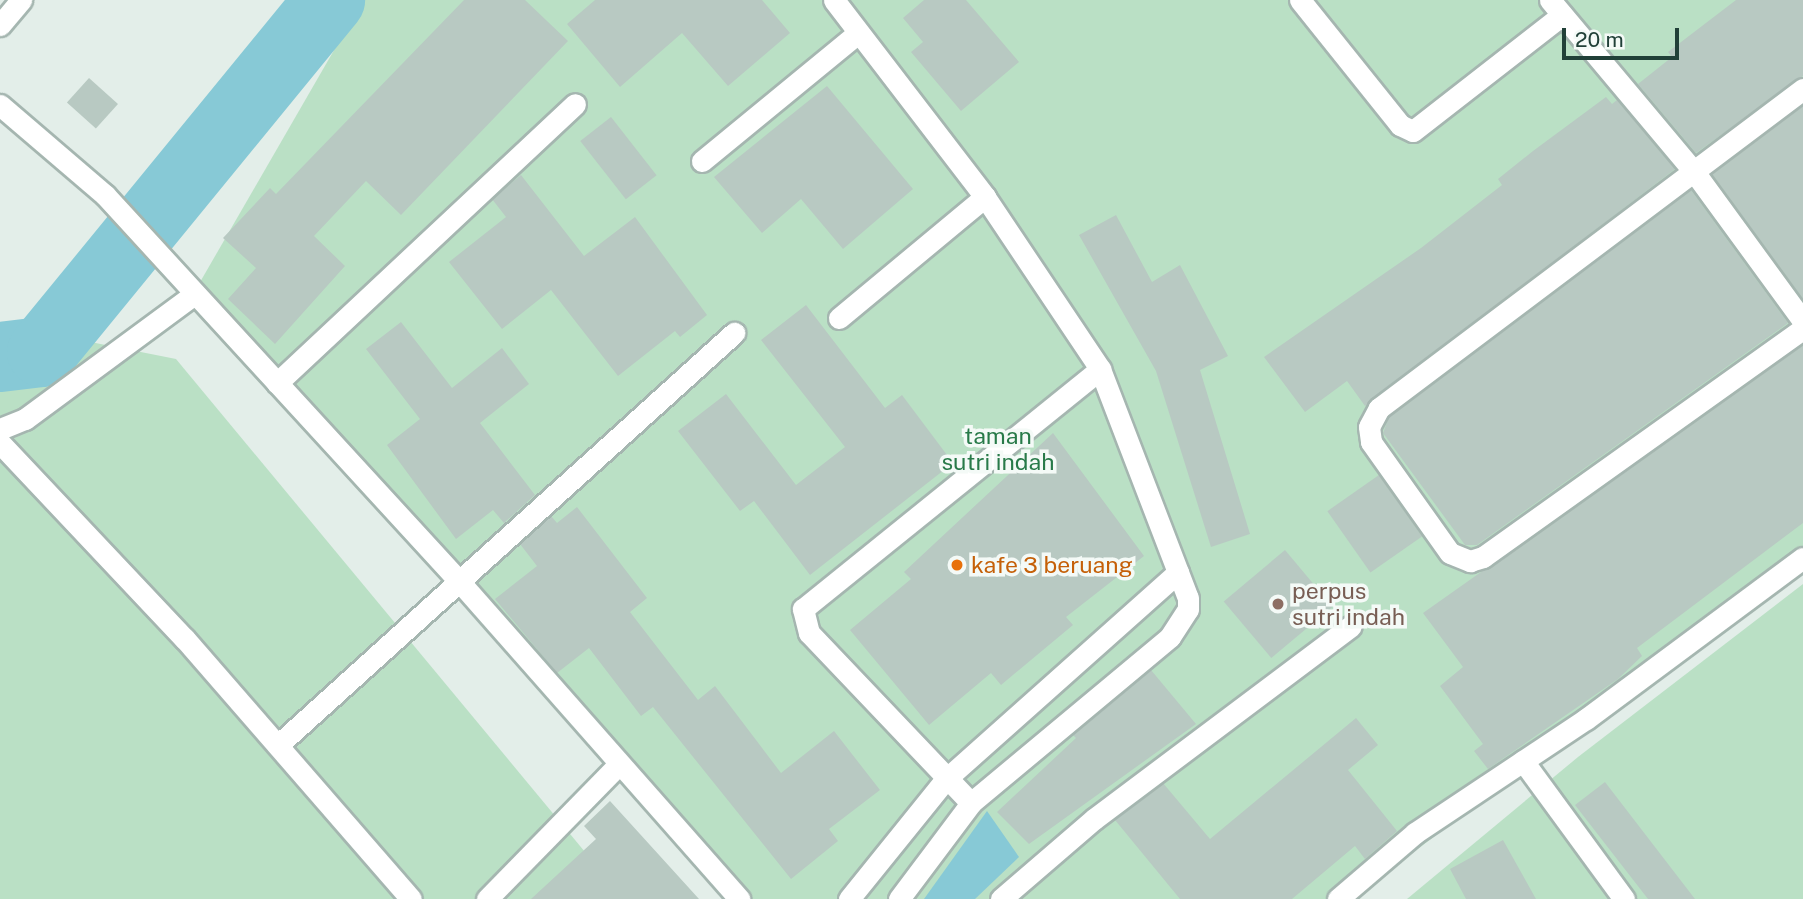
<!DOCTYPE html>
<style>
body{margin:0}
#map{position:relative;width:1803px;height:899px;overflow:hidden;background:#e3eee9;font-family:"Public Sans",sans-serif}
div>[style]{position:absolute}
.green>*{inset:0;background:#bae0c5}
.water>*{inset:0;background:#87c9d6}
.river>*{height:70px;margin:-35px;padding:0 35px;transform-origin:35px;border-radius:35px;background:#87c9d6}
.building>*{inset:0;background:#b8c9c2;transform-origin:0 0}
.roads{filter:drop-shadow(2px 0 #a5b6b0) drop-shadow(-2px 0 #a5b6b0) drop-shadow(0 2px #a5b6b0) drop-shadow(0 -2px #a5b6b0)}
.street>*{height:21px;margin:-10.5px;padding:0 10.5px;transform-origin:10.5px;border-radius:10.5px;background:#fff}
.dots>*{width:19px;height:19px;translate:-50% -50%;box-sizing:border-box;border:4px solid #f4faf7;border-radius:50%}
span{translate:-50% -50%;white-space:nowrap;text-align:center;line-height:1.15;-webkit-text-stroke:7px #f4faf7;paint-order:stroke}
.park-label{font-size:23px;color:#287a49}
.food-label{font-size:23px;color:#c56008}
.left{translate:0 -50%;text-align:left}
.education-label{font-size:23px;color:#785e54}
.scale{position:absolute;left:1562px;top:28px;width:117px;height:32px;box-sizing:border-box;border:4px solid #214038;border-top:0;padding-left:9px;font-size:21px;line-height:24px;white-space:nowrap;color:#214038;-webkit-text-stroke:5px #f4faf7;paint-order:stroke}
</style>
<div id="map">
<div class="green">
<div style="clip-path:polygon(363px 0,1803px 0,1803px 556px,1352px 899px,737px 899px,192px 296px)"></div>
<div style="clip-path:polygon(0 324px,176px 359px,624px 899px,0 899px)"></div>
<div style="clip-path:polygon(1803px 584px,1803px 899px,1407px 899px,1578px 757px)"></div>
</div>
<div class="water">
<div style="clip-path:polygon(987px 811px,1019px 857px,975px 899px,924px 899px)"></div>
</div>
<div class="river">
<div style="left:0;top:357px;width:42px;rotate:-6.8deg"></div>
<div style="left:42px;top:352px;width:455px;rotate:-50.7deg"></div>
</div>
<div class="building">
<div style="clip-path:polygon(464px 0,525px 0,568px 41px,401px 215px,366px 181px,314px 236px,345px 266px,275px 344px,228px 299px,256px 268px,223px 238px,270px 188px,276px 194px)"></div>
<div style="clip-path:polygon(595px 0,762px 0,790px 33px,728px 86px,682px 33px,620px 87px,567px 24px)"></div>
<div style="clip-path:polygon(924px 0,966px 0,1019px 62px,961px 111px,911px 52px,923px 42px,903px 18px)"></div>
<div style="clip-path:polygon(1736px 0,1803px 0,1803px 76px,1696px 153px,1638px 84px,1672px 57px,1668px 52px)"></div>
<div style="left:89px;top:78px;width:39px;height:33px;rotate:42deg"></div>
<div style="clip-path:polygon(827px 86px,913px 189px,843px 249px,801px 199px,762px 233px,714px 177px)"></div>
<div style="clip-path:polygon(1606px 97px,1612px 104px,1617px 100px,1675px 169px,1365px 406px,1347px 381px,1305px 412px,1264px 357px,1421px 248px,1502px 185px,1498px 179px,1533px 151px)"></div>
<div style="clip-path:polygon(1803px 105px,1803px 299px,1712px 174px)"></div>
<div style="left:611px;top:117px;width:74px;height:39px;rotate:52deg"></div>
<div style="clip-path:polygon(521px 175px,584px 256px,635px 217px,707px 315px,680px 337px,675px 331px,618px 376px,551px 290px,502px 329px,449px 262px,506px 217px,492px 199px)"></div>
<div style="clip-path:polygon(1691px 190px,1788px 323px,1477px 545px,1465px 545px,1383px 433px,1389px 417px)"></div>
<div style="clip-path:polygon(1116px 215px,1152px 282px,1180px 265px,1228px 356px,1200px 370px,1250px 534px,1211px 547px,1156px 371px,1079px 235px)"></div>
<div style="clip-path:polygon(806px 305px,885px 408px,902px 395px,953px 463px,810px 575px,754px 501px,740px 511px,678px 431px,726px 394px,796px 485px,845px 447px,761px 340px)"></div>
<div style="clip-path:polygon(401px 322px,452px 388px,502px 348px,529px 384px,480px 423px,535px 495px,504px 523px,493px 510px,456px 539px,387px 445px,420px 419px,366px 349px)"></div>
<div style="clip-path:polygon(1803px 345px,1803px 523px,1637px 648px,1642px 656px,1618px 679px,1488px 769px,1474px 751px,1483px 744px,1440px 686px,1463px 667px,1423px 613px)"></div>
<div style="clip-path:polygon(1053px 433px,1144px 556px,1066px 617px,1073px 625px,1001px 685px,991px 673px,929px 725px,850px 630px,911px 579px,904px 572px)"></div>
<div style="left:1379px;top:475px;width:75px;height:63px;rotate:55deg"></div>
<div style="clip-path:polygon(577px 507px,647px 598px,630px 612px,698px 700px,715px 686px,781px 773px,834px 731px,880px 790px,829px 829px,838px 841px,791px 879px,653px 707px,641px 716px,589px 648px,557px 673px,495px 599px,537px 566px,520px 544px,551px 516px,557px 523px)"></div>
<div style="left:1285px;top:550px;width:74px;height:80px;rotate:50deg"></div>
<div style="clip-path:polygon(1151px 670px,1196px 724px,1029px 844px,997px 812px,1076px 738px,1073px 735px)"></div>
<div style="clip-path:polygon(1356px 718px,1378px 745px,1348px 770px,1397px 831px,1365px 859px,1355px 846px,1292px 899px,1180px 899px,1115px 820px,1163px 783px,1210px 839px)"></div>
<div style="clip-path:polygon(1605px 782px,1695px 899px,1648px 899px,1575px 805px)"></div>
<div style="clip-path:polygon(610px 801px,699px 899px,531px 899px,596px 839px,584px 826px)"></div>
<div style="clip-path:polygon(1503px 840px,1536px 899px,1466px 899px,1450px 869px)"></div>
</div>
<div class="roads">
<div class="street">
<div style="left:834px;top:0;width:248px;rotate:52.5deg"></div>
<div style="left:985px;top:197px;width:207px;rotate:56.2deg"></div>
<div style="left:1100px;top:369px;width:245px;rotate:69deg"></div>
<div style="left:1188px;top:598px;width:11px;rotate:90deg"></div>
<div style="left:1188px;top:609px;width:33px;rotate:123deg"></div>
<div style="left:1170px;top:637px;width:259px;rotate:140.2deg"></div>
<div style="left:971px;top:803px;width:120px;rotate:126.9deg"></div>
<div style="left:1300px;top:0;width:160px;rotate:51.3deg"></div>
<div style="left:1400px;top:125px;width:14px;rotate:25deg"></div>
<div style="left:1413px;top:131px;width:189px;rotate:-37.9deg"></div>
<div style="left:1550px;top:0;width:226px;rotate:50deg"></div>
<div style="left:1695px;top:173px;width:183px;rotate:53.9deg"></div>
<div style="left:0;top:25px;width:33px;rotate:-50deg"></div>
<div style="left:1803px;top:89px;width:531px;rotate:143.04deg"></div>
<div style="left:1379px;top:408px;width:21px;rotate:118deg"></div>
<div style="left:1369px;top:427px;width:15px;rotate:82deg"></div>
<div style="left:1371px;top:442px;width:136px;rotate:54.6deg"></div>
<div style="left:1450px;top:553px;width:22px;rotate:22deg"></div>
<div style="left:1470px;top:561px;width:14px;rotate:-17deg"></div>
<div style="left:1483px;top:557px;width:393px;rotate:-35.5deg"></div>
<div style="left:0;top:105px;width:138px;rotate:40.6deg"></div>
<div style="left:105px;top:195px;width:524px;rotate:47.48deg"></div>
<div style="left:459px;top:581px;width:424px;rotate:48.6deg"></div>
<div style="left:702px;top:161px;width:202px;rotate:-39.4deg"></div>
<div style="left:839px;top:318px;width:190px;rotate:-39.7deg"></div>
<div style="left:277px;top:383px;width:408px;rotate:-43.1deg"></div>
<div style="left:0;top:429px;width:27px;rotate:-22deg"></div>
<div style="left:25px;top:419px;width:207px;rotate:-36.4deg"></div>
<div style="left:0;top:443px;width:270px;rotate:46.7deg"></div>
<div style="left:185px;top:639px;width:344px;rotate:49deg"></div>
<div style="left:278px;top:745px;width:615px;rotate:-42.1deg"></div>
<div style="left:1523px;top:761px;width:171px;rotate:53.8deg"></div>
<div style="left:971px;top:803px;width:235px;rotate:-133.6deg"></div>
<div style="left:809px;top:633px;width:25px;rotate:-104deg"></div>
<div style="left:803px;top:609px;width:382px;rotate:-38.9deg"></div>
<div style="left:487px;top:899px;width:189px;rotate:-45.6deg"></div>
<div style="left:849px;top:899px;width:154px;rotate:-51.1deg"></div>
<div style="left:946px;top:779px;width:311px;rotate:-41.7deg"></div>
<div style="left:1001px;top:899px;width:123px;rotate:-40.7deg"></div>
<div style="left:1094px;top:819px;width:321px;rotate:-36.9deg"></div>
<div style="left:1338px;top:899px;width:101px;rotate:-40.6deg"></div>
<div style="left:1415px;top:833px;width:206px;rotate:-33.7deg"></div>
<div style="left:1586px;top:719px;width:270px;rotate:-36.6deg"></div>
</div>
</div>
<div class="dots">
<div style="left:957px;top:565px;background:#e8710a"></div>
<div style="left:1278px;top:604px;background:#8d6e63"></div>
</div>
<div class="park-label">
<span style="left:998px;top:449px">taman<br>sutri indah</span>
</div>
<div class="food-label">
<span class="left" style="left:971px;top:565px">kafe 3 beruang</span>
</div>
<div class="education-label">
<span class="left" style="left:1292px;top:604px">perpus<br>sutri indah</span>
</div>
<div class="scale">20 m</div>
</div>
